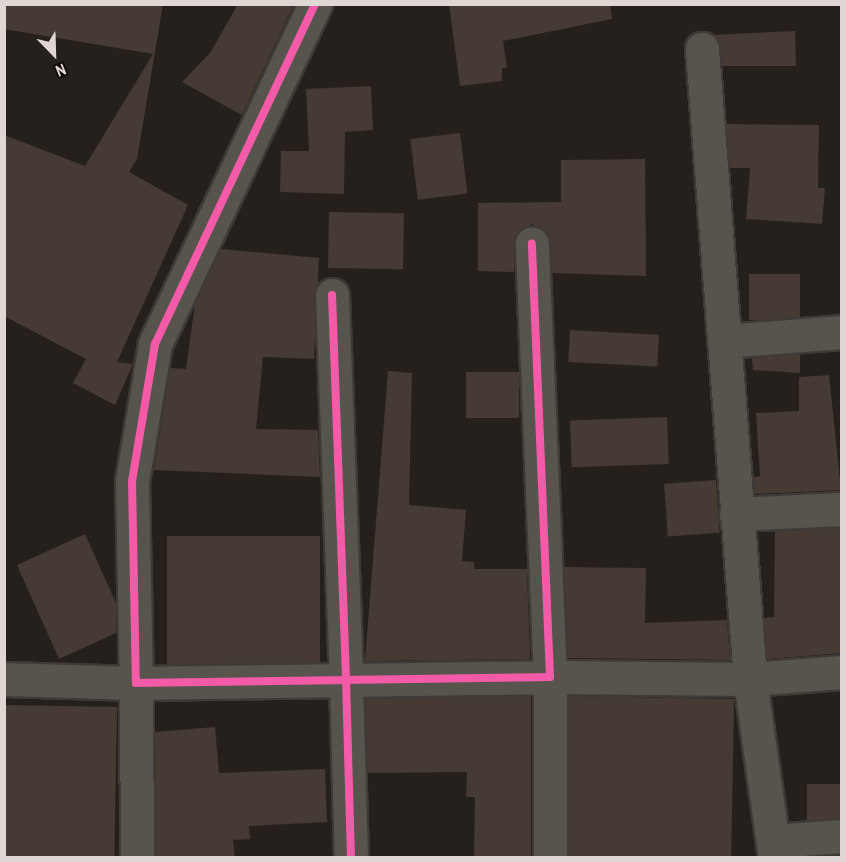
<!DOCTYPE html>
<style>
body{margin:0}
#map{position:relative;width:846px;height:862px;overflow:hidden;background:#26201d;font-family:"Archivo Narrow",sans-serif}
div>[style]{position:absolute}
.building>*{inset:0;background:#463a34;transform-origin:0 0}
.roads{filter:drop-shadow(2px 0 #3f3a37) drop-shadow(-2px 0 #3f3a37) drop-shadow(0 2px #3f3a37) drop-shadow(0 -2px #3f3a37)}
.minor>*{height:33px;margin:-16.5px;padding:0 16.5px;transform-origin:16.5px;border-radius:16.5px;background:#56544d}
.cycleway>*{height:8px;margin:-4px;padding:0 4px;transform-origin:4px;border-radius:4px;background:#f35aa7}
span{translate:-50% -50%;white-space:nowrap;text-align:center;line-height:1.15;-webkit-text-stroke:4.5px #0f0a08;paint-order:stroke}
.frame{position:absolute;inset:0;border:6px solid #dfd7d3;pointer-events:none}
.north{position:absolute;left:24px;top:24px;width:60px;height:60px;-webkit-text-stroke:4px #0f0a08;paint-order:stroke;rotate:157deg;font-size:16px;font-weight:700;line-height:24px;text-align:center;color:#dfd7d3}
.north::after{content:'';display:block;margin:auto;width:21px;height:27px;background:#dfd7d3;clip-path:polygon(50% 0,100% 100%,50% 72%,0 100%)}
</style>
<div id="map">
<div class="building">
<div style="clip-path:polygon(4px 4px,163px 4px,137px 159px,129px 172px,188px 205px,117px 362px,133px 364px,115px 405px,73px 383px,86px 359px,4px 316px,4px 135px,85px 166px,153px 54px,4px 29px)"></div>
<div style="clip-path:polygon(238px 4px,294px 4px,242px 115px,182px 82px,210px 53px)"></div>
<div style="clip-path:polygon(449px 4px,610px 4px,612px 19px,503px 41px,507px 68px,502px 68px,502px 81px,460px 86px)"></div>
<div style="clip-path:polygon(795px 31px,796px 66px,722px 66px,713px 35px)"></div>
<div style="clip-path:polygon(371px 86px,373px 130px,345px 132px,344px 194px,280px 192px,281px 151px,309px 151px,306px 89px)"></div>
<div style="clip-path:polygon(726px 124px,819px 125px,818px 188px,825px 188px,822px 224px,746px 219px,750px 168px,730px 168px)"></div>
<div style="left:460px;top:133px;width:61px;height:50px;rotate:83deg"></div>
<div style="clip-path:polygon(645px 159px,646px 276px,552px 273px,548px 233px,532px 224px,515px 235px,514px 272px,478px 271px,478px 203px,561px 202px,561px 160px)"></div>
<div style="left:329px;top:212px;width:75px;height:56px;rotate:1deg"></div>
<div style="clip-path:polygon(221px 249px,319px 258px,314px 359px,263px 357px,256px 429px,318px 430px,320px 477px,154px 470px,170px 368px,186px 369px,195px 304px)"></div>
<div style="left:749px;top:274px;width:51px;height:46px"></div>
<div style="left:570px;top:330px;width:89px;height:32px;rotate:3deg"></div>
<div style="clip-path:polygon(800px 354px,800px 373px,753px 370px,752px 358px)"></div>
<div style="clip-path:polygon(388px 371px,412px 373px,409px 505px,466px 510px,462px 561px,474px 562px,474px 569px,527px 569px,530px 659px,365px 661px)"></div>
<div style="left:466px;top:372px;width:53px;height:46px"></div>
<div style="clip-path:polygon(829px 375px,841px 490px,755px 494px,753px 477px,760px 476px,756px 413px,799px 411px,799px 377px)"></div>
<div style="left:667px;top:417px;width:47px;height:97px;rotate:88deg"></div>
<div style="left:716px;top:480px;width:53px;height:52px;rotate:86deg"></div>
<div style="clip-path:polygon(842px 528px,842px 653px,767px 659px,764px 618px,774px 617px,775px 531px)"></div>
<div style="clip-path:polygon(85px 534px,116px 603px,116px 633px,59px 659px,17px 565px)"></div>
<div style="left:167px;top:536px;width:153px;height:128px"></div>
<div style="clip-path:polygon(564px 567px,646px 568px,645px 623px,727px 620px,730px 660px,568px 658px)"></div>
<div style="clip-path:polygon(531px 696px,531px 858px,474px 858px,475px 797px,466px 797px,467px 772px,367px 773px,365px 698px)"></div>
<div style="left:569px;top:696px;width:165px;height:162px;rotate:1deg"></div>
<div style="left:4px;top:705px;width:113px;height:153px;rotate:1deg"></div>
<div style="clip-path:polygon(215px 727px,219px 773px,325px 769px,327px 822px,249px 826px,250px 839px,233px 840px,235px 858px,156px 858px,155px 732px)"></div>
<div style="left:807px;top:784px;width:35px;height:36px"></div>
</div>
<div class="roads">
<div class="minor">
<div style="left:315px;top:4px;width:376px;rotate:115.2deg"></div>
<div style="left:155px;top:344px;width:139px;rotate:99.5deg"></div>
<div style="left:132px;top:481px;width:202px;rotate:88.9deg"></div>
<div style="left:136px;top:683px;width:210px;rotate:-0.8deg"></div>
<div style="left:346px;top:680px;width:178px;rotate:88.4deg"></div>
<div style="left:332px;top:295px;width:385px;rotate:87.9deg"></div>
<div style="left:346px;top:680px;width:204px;rotate:-0.8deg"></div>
<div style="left:550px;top:677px;width:434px;rotate:-92.4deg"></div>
<div style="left:725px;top:341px;width:117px;rotate:-4.4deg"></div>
<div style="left:736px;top:514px;width:106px;rotate:-2.7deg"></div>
<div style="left:4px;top:679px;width:132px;rotate:1.7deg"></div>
<div style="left:136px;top:683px;width:175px;rotate:89.7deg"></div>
<div style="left:774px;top:841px;width:68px;rotate:-4.2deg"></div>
<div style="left:550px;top:858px;width:181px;rotate:-90deg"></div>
<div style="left:550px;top:677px;width:200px;rotate:0.6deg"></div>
<div style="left:750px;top:679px;width:632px;rotate:-94.36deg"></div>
<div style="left:775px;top:858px;width:181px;rotate:-98deg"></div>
<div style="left:750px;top:679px;width:92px;rotate:-4.4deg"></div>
</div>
</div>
<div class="cycleway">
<div style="left:315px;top:4px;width:376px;rotate:115.2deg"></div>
<div style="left:155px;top:344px;width:139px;rotate:99.5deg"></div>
<div style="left:132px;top:481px;width:202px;rotate:88.9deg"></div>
<div style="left:136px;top:683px;width:210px;rotate:-0.8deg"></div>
<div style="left:346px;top:680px;width:178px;rotate:88.4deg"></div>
<div style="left:332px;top:295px;width:385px;rotate:87.9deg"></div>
<div style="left:346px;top:680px;width:204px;rotate:-0.8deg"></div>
<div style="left:550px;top:677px;width:434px;rotate:-92.4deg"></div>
</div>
<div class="frame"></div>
<div class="north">N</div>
</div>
